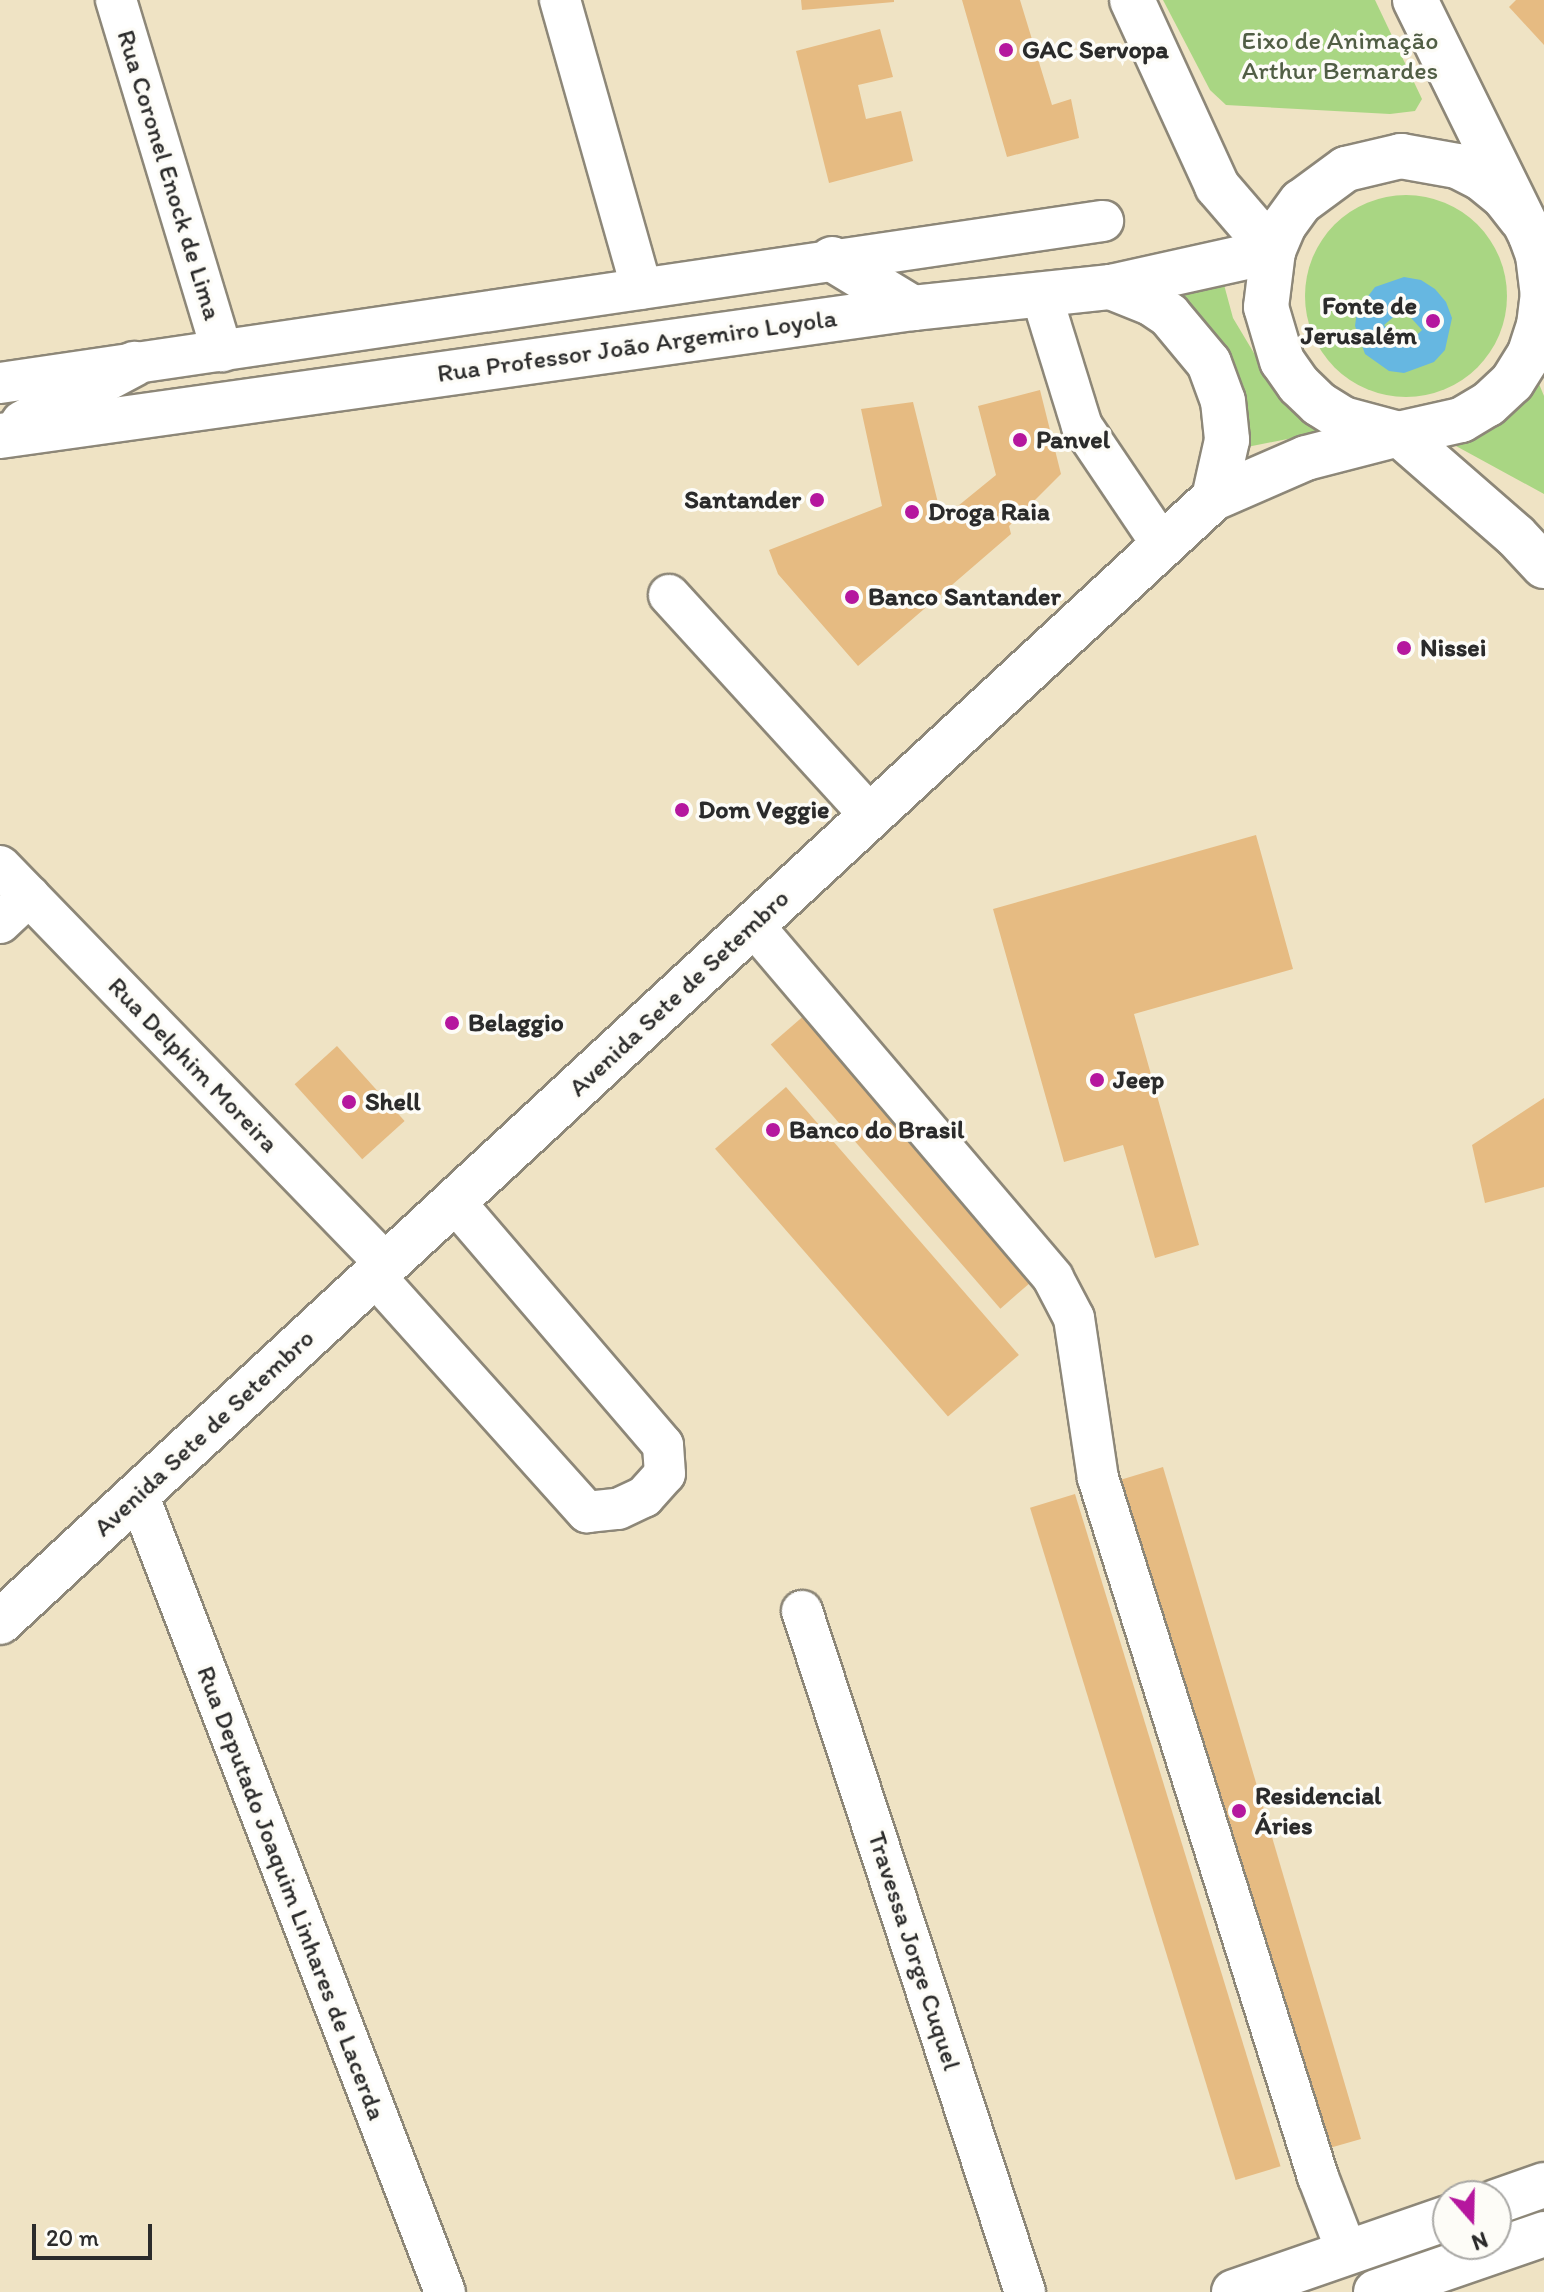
<!DOCTYPE html>
<meta charset="utf-8">
<style>
body{margin:0}
#map{position:relative;width:1544px;height:2292px;overflow:hidden;background:#efe3c4;font-family:Itim,sans-serif}
div>[style]{position:absolute}
.green>*{inset:0;background:#a9d683}
.round{border-radius:50%}
.water>*{inset:0;background:#66b7e1}
.building>*{inset:0;background:#e6bb82;transform-origin:0 0}
.roads{filter:drop-shadow(2px 0 #8d8778) drop-shadow(-2px 0 #8d8778) drop-shadow(0 2px #8d8778) drop-shadow(0 -2px #8d8778)}
.minor>*{height:40px;margin:-20px;padding:0 20px;transform-origin:20px;border-radius:20px;background:#fff}
.major>*{height:44px;margin:-22px;padding:0 22px;transform-origin:22px;border-radius:22px;background:#fff}
.dots>*{width:22px;height:22px;translate:-50% -50%;box-sizing:border-box;border:4px solid #fdfcf7;border-radius:50%}
span{translate:-50% -50%;white-space:nowrap;text-align:center;line-height:1.15;-webkit-text-stroke:7px #fdfcf7;paint-order:stroke}
.park-label{font-size:26px;color:#515e45}
.poi-label{font-size:26px;color:#2b2b2b;font-weight:700}
.left{translate:0 -50%;text-align:left}
.right{translate:-100% -50%;text-align:right}
.street-label{font-size:26px;color:#2b2b2b}
.north{position:absolute;left:1432px;top:2180px;width:80px;height:80px;box-sizing:border-box;background:#fdfcf7;border:2px solid #a9a8a5;border-radius:50%;rotate:160deg;font-size:22px;font-weight:700;line-height:32px;text-align:center;color:#2b2b2b}
.north::after{content:'';display:block;margin:auto;width:28px;height:36px;background:#b5179e;clip-path:polygon(50% 0,100% 100%,50% 72%,0 100%)}
.scale{position:absolute;left:32px;top:2224px;width:120px;height:36px;box-sizing:border-box;border:4px solid #2b2b2b;border-top:0;padding-left:10px;font-size:24px;line-height:28px;white-space:nowrap;color:#2b2b2b;-webkit-text-stroke:6px #fdfcf7;paint-order:stroke}
</style>
<div id="map">
<div class="green">
<div style="clip-path:polygon(1163px 0,1375px 0,1422px 99px,1415px 111px,1390px 114px,1226px 105px,1210px 90px)"></div>
<div class="round" style="left:1305px;top:195px;width:202px;height:202px"></div>
<div style="clip-path:polygon(1223px 281px,1233px 318px,1279px 395px,1323px 432px,1242px 448px,1166px 299px)"></div>
<div style="clip-path:polygon(1537px 379px,1544px 396px,1544px 494px,1456px 446px,1487px 430px)"></div>
</div>
<div class="water">
<div style="clip-path:polygon(evenodd,1404px 277px,1421px 280px,1435px 289px,1446px 302px,1452px 318px,1445px 350px,1434px 362px,1404px 373px,1389px 371px,1365px 354px,1355px 326px,1357px 311px,1375px 287px,1404px 277px,1403px 309px,1422px 330px,1404px 347px,1384px 325px,1403px 309px)"></div>
</div>
<div class="building">
<div style="clip-path:polygon(801px 0,894px 0,894px 2px,802px 10px)"></div>
<div style="clip-path:polygon(962px 0,1020px 0,1052px 105px,1071px 99px,1079px 138px,1007px 157px)"></div>
<div style="clip-path:polygon(1516px 0,1544px 0,1544px 45px,1509px 7px)"></div>
<div style="clip-path:polygon(880px 29px,893px 77px,858px 85px,866px 119px,901px 111px,913px 161px,829px 183px,796px 51px)"></div>
<div style="clip-path:polygon(1040px 390px,1061px 474px,1009px 526px,1011px 534px,858px 666px,778px 574px,769px 550px,882px 506px,861px 409px,913px 402px,942px 519px,996px 475px,978px 406px)"></div>
<div style="clip-path:polygon(1256px 835px,1293px 969px,1134px 1014px,1199px 1245px,1155px 1258px,1123px 1145px,1064px 1162px,993px 909px)"></div>
<div style="left:807px;top:1013px;width:350px;height:48px;rotate:49deg"></div>
<div style="left:337px;top:1046px;width:101px;height:57px;rotate:48deg"></div>
<div style="left:786px;top:1087px;width:355px;height:94px;rotate:49deg"></div>
<div style="clip-path:polygon(1544px 1098px,1544px 1187px,1485px 1203px,1472px 1145px)"></div>
<div style="clip-path:polygon(1163px 1467px,1361px 2139px,1319px 2151px,1110px 1483px)"></div>
<div style="left:1075px;top:1494px;width:703px;height:47px;rotate:73deg"></div>
</div>
<div class="roads">
<div class="minor">
<div style="left:116px;top:0;width:367px;rotate:73.2deg"></div>
<div style="left:560px;top:0;width:300px;rotate:74.2deg"></div>
<div style="left:1042px;top:297px;width:135px;rotate:72.8deg"></div>
<div style="left:1082px;top:426px;width:145px;rotate:56deg"></div>
<div style="left:0;top:383px;width:1115px;rotate:-8.36deg"></div>
<div style="left:669px;top:595px;width:299px;rotate:47.6deg"></div>
<div style="left:0;top:866px;width:554px;rotate:45.88deg"></div>
<div style="left:0;top:923px;width:40px;rotate:-43deg"></div>
<div style="left:753px;top:925px;width:463px;rotate:49.6deg"></div>
<div style="left:1053px;top:1278px;width:45px;rotate:62.3deg"></div>
<div style="left:1074px;top:1318px;width:162px;rotate:81.5deg"></div>
<div style="left:1098px;top:1478px;width:733px;rotate:72.53deg"></div>
<div style="left:1318px;top:2177px;width:80px;rotate:68.9deg"></div>
<div style="left:374px;top:1275px;width:319px;rotate:48.1deg"></div>
<div style="left:587px;top:1512px;width:31px;rotate:-6deg"></div>
<div style="left:618px;top:1509px;width:29px;rotate:-25deg"></div>
<div style="left:644px;top:1497px;width:31px;rotate:-48deg"></div>
<div style="left:665px;top:1474px;width:29px;rotate:-94deg"></div>
<div style="left:663px;top:1445px;width:321px;rotate:-130.6deg"></div>
<div style="left:138px;top:1494px;width:855px;rotate:68.96deg"></div>
<div style="left:802px;top:1611px;width:717px;rotate:71.87deg"></div>
</div>
<div class="major">
<div style="left:1132px;top:0;width:205px;rotate:65.4deg"></div>
<div style="left:1217px;top:186px;width:86px;rotate:49.3deg"></div>
<div style="left:1415px;top:0;width:263px;rotate:63.8deg"></div>
<div style="left:1531px;top:236px;width:20px;rotate:70deg"></div>
<div style="left:1538px;top:255px;width:38px;rotate:83deg"></div>
<div style="left:1543px;top:293px;width:32px;rotate:97deg"></div>
<div style="left:1539px;top:325px;width:32px;rotate:108deg"></div>
<div style="left:1529px;top:355px;width:32px;rotate:122deg"></div>
<div style="left:1512px;top:382px;width:33px;rotate:137deg"></div>
<div style="left:1488px;top:404px;width:31px;rotate:149deg"></div>
<div style="left:1461px;top:420px;width:64px;rotate:167.3deg"></div>
<div style="left:1399px;top:434px;width:58px;rotate:-165deg"></div>
<div style="left:1343px;top:419px;width:28px;rotate:-148deg"></div>
<div style="left:1319px;top:404px;width:28px;rotate:-136deg"></div>
<div style="left:1299px;top:385px;width:29px;rotate:-125deg"></div>
<div style="left:1282px;top:361px;width:56px;rotate:-106.5deg"></div>
<div style="left:1266px;top:307px;width:56px;rotate:-82.9deg"></div>
<div style="left:1273px;top:251px;width:28px;rotate:-67deg"></div>
<div style="left:1284px;top:225px;width:29px;rotate:-54deg"></div>
<div style="left:1301px;top:202px;width:56px;rotate:-36.3deg"></div>
<div style="left:1346px;top:169px;width:57px;rotate:-13.3deg"></div>
<div style="left:1401px;top:156px;width:57px;rotate:10.1deg"></div>
<div style="left:1457px;top:166px;width:28px;rotate:27deg"></div>
<div style="left:1482px;top:179px;width:28px;rotate:39deg"></div>
<div style="left:1504px;top:197px;width:28px;rotate:52deg"></div>
<div style="left:832px;top:259px;width:95px;rotate:31.2deg"></div>
<div style="left:1111px;top:287px;width:43px;rotate:21.8deg"></div>
<div style="left:1151px;top:303px;width:22px;rotate:34deg"></div>
<div style="left:1169px;top:315px;width:62px;rotate:50.2deg"></div>
<div style="left:1209px;top:363px;width:40px;rotate:69.8deg"></div>
<div style="left:1223px;top:401px;width:39px;rotate:84deg"></div>
<div style="left:1227px;top:440px;width:59px;rotate:102.6deg"></div>
<div style="left:23px;top:423px;width:126px;rotate:-28deg"></div>
<div style="left:1399px;top:434px;width:155px;rotate:41.1deg"></div>
<div style="left:1516px;top:536px;width:41px;rotate:47deg"></div>
<div style="left:0;top:436px;width:922px;rotate:-7.98deg"></div>
<div style="left:913px;top:308px;width:199px;rotate:-6.1deg"></div>
<div style="left:1111px;top:287px;width:166px;rotate:-12.5deg"></div>
<div style="left:0;top:1622px;width:1654px;rotate:-42.8deg"></div>
<div style="left:1214px;top:498px;width:100px;rotate:-23.5deg"></div>
<div style="left:1306px;top:458px;width:96px;rotate:-14.5deg"></div>
<div style="left:1496px;top:2202px;width:51px;rotate:-19.5deg"></div>
<div style="left:1234px;top:2292px;width:226px;rotate:-19.1deg"></div>
<div style="left:1376px;top:2292px;width:178px;rotate:-19deg"></div>
</div>
</div>
<div class="dots">
<div style="left:1006px;top:50px;background:#b5179e"></div>
<div style="left:1433px;top:321px;background:#b5179e"></div>
<div style="left:1020px;top:440px;background:#b5179e"></div>
<div style="left:817px;top:500px;background:#b5179e"></div>
<div style="left:912px;top:512px;background:#b5179e"></div>
<div style="left:852px;top:597px;background:#b5179e"></div>
<div style="left:1404px;top:648px;background:#b5179e"></div>
<div style="left:682px;top:810px;background:#b5179e"></div>
<div style="left:452px;top:1023px;background:#b5179e"></div>
<div style="left:1097px;top:1080px;background:#b5179e"></div>
<div style="left:349px;top:1102px;background:#b5179e"></div>
<div style="left:773px;top:1130px;background:#b5179e"></div>
<div style="left:1239px;top:1811px;background:#b5179e"></div>
</div>
<div class="park-label">
<span style="left:1340px;top:56px">Eixo de Animação<br>Arthur Bernardes</span>
</div>
<div class="poi-label">
<span class="left" style="left:1022px;top:50px">GAC Servopa</span>
<span class="right" style="left:1417px;top:321px">Fonte de<br>Jerusalém</span>
<span class="left" style="left:1036px;top:440px">Panvel</span>
<span class="right" style="left:801px;top:500px">Santander</span>
<span class="left" style="left:928px;top:512px">Droga Raia</span>
<span class="left" style="left:868px;top:597px">Banco Santander</span>
<span class="left" style="left:1420px;top:648px">Nissei</span>
<span class="left" style="left:698px;top:810px">Dom Veggie</span>
<span class="left" style="left:468px;top:1023px">Belaggio</span>
<span class="left" style="left:1113px;top:1080px">Jeep</span>
<span class="left" style="left:365px;top:1102px">Shell</span>
<span class="left" style="left:789px;top:1130px">Banco do Brasil</span>
<span class="left" style="left:1255px;top:1811px">Residencial<br>Áries</span>
</div>
<div class="street-label">
<span style="left:169px;top:175px;rotate:73deg">Rua Coronel Enock de Lima</span>
<span style="left:637px;top:346px;rotate:-8deg">Rua Professor João Argemiro Loyola</span>
<span style="left:679px;top:993px;rotate:-43deg">Avenida Sete de Setembro</span>
<span style="left:193px;top:1065px;rotate:46deg">Rua Delphim Moreira</span>
<span style="left:204px;top:1433px;rotate:-43deg">Avenida Sete de Setembro</span>
<span style="left:291px;top:1893px;rotate:69deg">Rua Deputado Joaquim Linhares de Lacerda</span>
<span style="left:914px;top:1951px;rotate:72deg">Travessa Jorge Cuquel</span>
</div>
<div class="north">N</div>
<div class="scale">20 m</div>
</div>
